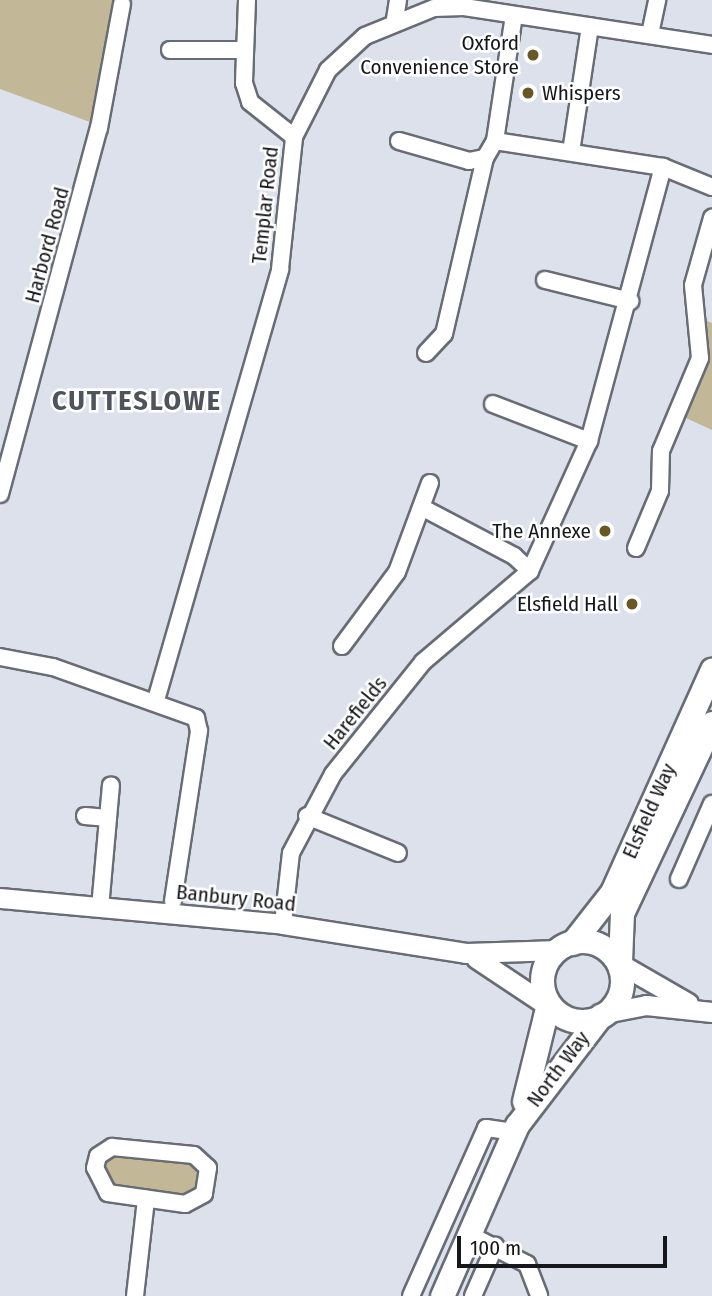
<!DOCTYPE html>
<style>
body{margin:0}
#map{position:relative;width:712px;height:1296px;overflow:hidden;background:#dde1ec;font-family:"Fira Sans Condensed",sans-serif}
div>[style]{position:absolute}
.green>*{inset:0;background:#c2b898}
.roads{filter:drop-shadow(2px 0 #686c75) drop-shadow(-2px 0 #686c75) drop-shadow(0 2px #686c75) drop-shadow(0 -2px #686c75)}
.minor>*{height:16px;margin:-8px;padding:0 8px;transform-origin:8px;border-radius:8px;background:#fff}
.major>*{height:19px;margin:-9.5px;padding:0 9.5px;transform-origin:9.5px;border-radius:9.5px;background:#fff}
.highway>*{height:23px;margin:-11.5px;padding:0 11.5px;transform-origin:11.5px;border-radius:11.5px;background:#fff}
.highway>.ring{margin:-11.5px;padding:0;box-sizing:content-box;background:none;border:23px solid #fff;border-radius:50%}
.dots>*{width:19px;height:19px;translate:-50% -50%;box-sizing:border-box;border:4px solid #fff;border-radius:50%}
span{translate:-50% -50%;white-space:nowrap;text-align:center;line-height:1.15;-webkit-text-stroke:5px #fff;paint-order:stroke}
.poi-label{font-size:21px;color:#16171b}
.right{translate:-100% -50%;text-align:right}
.left{translate:0 -50%;text-align:left}
.street-label{font-size:21px;color:#16171b}
.district-label{font-size:28px;color:#4f535c;font-weight:700;letter-spacing:2px}
.scale{position:absolute;left:457px;top:1236px;width:210px;height:32px;box-sizing:border-box;border:4px solid #16171b;border-top:0;padding-left:9px;font-size:21px;line-height:24px;white-space:nowrap;color:#16171b;-webkit-text-stroke:5px #fff;paint-order:stroke}
</style>
<div id="map">
<div class="green">
<div style="clip-path:polygon(0 0,114px 0,90px 122px,0 89px)"></div>
<div style="clip-path:polygon(707px 321px,712px 323px,712px 430px,686px 418px,708px 362px)"></div>
<div style="clip-path:polygon(113px 1153px,191px 1161px,202px 1181px,186px 1198px,113px 1188px,102px 1169px)"></div>
</div>
<div class="roads">
<div class="minor">
<div style="left:247px;top:0;width:83px;rotate:92.1deg"></div>
<div style="left:244px;top:83px;width:20px;rotate:72deg"></div>
<div style="left:250px;top:102px;width:56px;rotate:38.5deg"></div>
<div style="left:514px;top:15px;width:127px;rotate:98.6deg"></div>
<div style="left:495px;top:141px;width:170px;rotate:8.8deg"></div>
<div style="left:663px;top:167px;width:53px;rotate:22.2deg"></div>
<div style="left:395px;top:19px;width:19px;rotate:-81deg"></div>
<div style="left:650px;top:34px;width:35px;rotate:-78deg"></div>
<div style="left:170px;top:50px;width:74px"></div>
<div style="left:399px;top:141px;width:73px;rotate:15.9deg"></div>
<div style="left:469px;top:161px;width:16px;rotate:-11deg"></div>
<div style="left:571px;top:152px;width:127px;rotate:-81.4deg"></div>
<div style="left:545px;top:280px;width:88px;rotate:13.9deg"></div>
<div style="left:426px;top:353px;width:26px;rotate:-47deg"></div>
<div style="left:444px;top:334px;width:181px;rotate:-76.9deg"></div>
<div style="left:485px;top:158px;width:20px;rotate:-60deg"></div>
<div style="left:493px;top:404px;width:103px;rotate:21.1deg"></div>
<div style="left:0;top:494px;width:379px;rotate:-74.9deg"></div>
<div style="left:99px;top:128px;width:126px;rotate:-79.5deg"></div>
<div style="left:425px;top:509px;width:101px;rotate:27.8deg"></div>
<div style="left:514px;top:556px;width:22px;rotate:43deg"></div>
<div style="left:636px;top:548px;width:62px;rotate:-67.2deg"></div>
<div style="left:660px;top:491px;width:40px;rotate:-88.6deg"></div>
<div style="left:661px;top:451px;width:101px;rotate:-67.2deg"></div>
<div style="left:700px;top:358px;width:73px;rotate:-95.5deg"></div>
<div style="left:693px;top:285px;width:70px;rotate:-74.2deg"></div>
<div style="left:342px;top:646px;width:92px;rotate:-53.4deg"></div>
<div style="left:397px;top:572px;width:95px;rotate:-69.7deg"></div>
<div style="left:0;top:657px;width:54px;rotate:10.7deg"></div>
<div style="left:53px;top:667px;width:152px;rotate:19.6deg"></div>
<div style="left:196px;top:718px;width:13px;rotate:77deg"></div>
<div style="left:199px;top:731px;width:172px;rotate:98.7deg"></div>
<div style="left:156px;top:700px;width:448px;rotate:-73.9deg"></div>
<div style="left:280px;top:269px;width:133px;rotate:-83.9deg"></div>
<div style="left:294px;top:137px;width:75px;rotate:-63.1deg"></div>
<div style="left:328px;top:70px;width:50px;rotate:-42.6deg"></div>
<div style="left:365px;top:36px;width:74px;rotate:-22.1deg"></div>
<div style="left:434px;top:8px;width:30px;rotate:-2deg"></div>
<div style="left:464px;top:7px;width:251px;rotate:8.7deg"></div>
<div style="left:85px;top:816px;width:23px;rotate:5deg"></div>
<div style="left:307px;top:816px;width:98px;rotate:22.1deg"></div>
<div style="left:679px;top:879px;width:82px;rotate:-66.3deg"></div>
<div style="left:100px;top:908px;width:123px;rotate:-84.9deg"></div>
<div style="left:283px;top:924px;width:71px;rotate:-83.6deg"></div>
<div style="left:291px;top:853px;width:89px;rotate:-62deg"></div>
<div style="left:333px;top:774px;width:144px;rotate:-51.2deg"></div>
<div style="left:423px;top:662px;width:140px;rotate:-40.4deg"></div>
<div style="left:530px;top:571px;width:143px;rotate:-65.6deg"></div>
<div style="left:589px;top:441px;width:284px;rotate:-74.9deg"></div>
<div style="left:112px;top:1147px;width:82px;rotate:5.6deg"></div>
<div style="left:194px;top:1155px;width:19px;rotate:43deg"></div>
<div style="left:208px;top:1168px;width:26px;rotate:99deg"></div>
<div style="left:204px;top:1194px;width:21px;rotate:152deg"></div>
<div style="left:185px;top:1204px;width:78px;rotate:-171.9deg"></div>
<div style="left:108px;top:1193px;width:28px;rotate:-117deg"></div>
<div style="left:95px;top:1168px;width:12px;rotate:-76deg"></div>
<div style="left:98px;top:1156px;width:17px;rotate:-33deg"></div>
<div style="left:470px;top:1235px;width:64px;rotate:27deg"></div>
<div style="left:527px;top:1264px;width:34px;rotate:69deg"></div>
<div style="left:135px;top:1296px;width:98px;rotate:-83.5deg"></div>
<div style="left:411px;top:1296px;width:184px;rotate:-65.9deg"></div>
<div style="left:486px;top:1128px;width:28px;rotate:8deg"></div>
<div style="left:473px;top:1296px;width:55px;rotate:-66.3deg"></div>
</div>
<div class="major">
<div style="left:0;top:898px;width:284px;rotate:5.2deg"></div>
<div style="left:283px;top:924px;width:185px;rotate:9deg"></div>
<div style="left:466px;top:953px;width:93px;rotate:-1.8deg"></div>
<div style="left:476px;top:958px;width:83px;rotate:33.7deg"></div>
<div style="left:622px;top:965px;width:76px;rotate:29.9deg"></div>
<div style="left:605px;top:1013px;width:42px;rotate:-11deg"></div>
<div style="left:646px;top:1005px;width:66px;rotate:6.1deg"></div>
</div>
<div class="highway">
<div class="ring" style="left:542px;top:941px;width:57px;height:57px"></div>
<div style="left:572px;top:943px;width:65px;rotate:-51.9deg"></div>
<div style="left:612px;top:892px;width:244px;rotate:-65.8deg"></div>
<div style="left:620px;top:962px;width:49px;rotate:-87.7deg"></div>
<div style="left:622px;top:913px;width:210px;rotate:-64.7deg"></div>
<div style="left:524px;top:1101px;width:96px;rotate:-76.1deg"></div>
<div style="left:442px;top:1296px;width:187px;rotate:-66.3deg"></div>
<div style="left:517px;top:1125px;width:138px;rotate:-52.6deg"></div>
</div>
</div>
<div class="dots">
<div style="left:533px;top:55px;background:#685826"></div>
<div style="left:528px;top:93px;background:#685826"></div>
<div style="left:605px;top:531px;background:#685826"></div>
<div style="left:632px;top:604px;background:#685826"></div>
</div>
<div class="poi-label">
<span class="right" style="left:519px;top:55px">Oxford<br>Convenience Store</span>
<span class="left" style="left:542px;top:93px">Whispers</span>
<span class="right" style="left:591px;top:531px">The Annexe</span>
<span class="right" style="left:618px;top:604px">Elsfield Hall</span>
</div>
<div class="street-label">
<span style="left:265px;top:205px;rotate:-84deg">Templar Road</span>
<span style="left:47px;top:245px;rotate:-75deg">Harbord Road</span>
<span style="left:355px;top:713px;rotate:-51deg">Harefields</span>
<span style="left:649px;top:811px;rotate:-66deg">Elsfield Way</span>
<span style="left:236px;top:898px;rotate:6deg">Banbury Road</span>
<span style="left:558px;top:1069px;rotate:-53deg">North Way</span>
</div>
<div class="district-label">
<span style="left:137px;top:401px">CUTTESLOWE</span>
</div>
<div class="scale">100 m</div>
</div>
